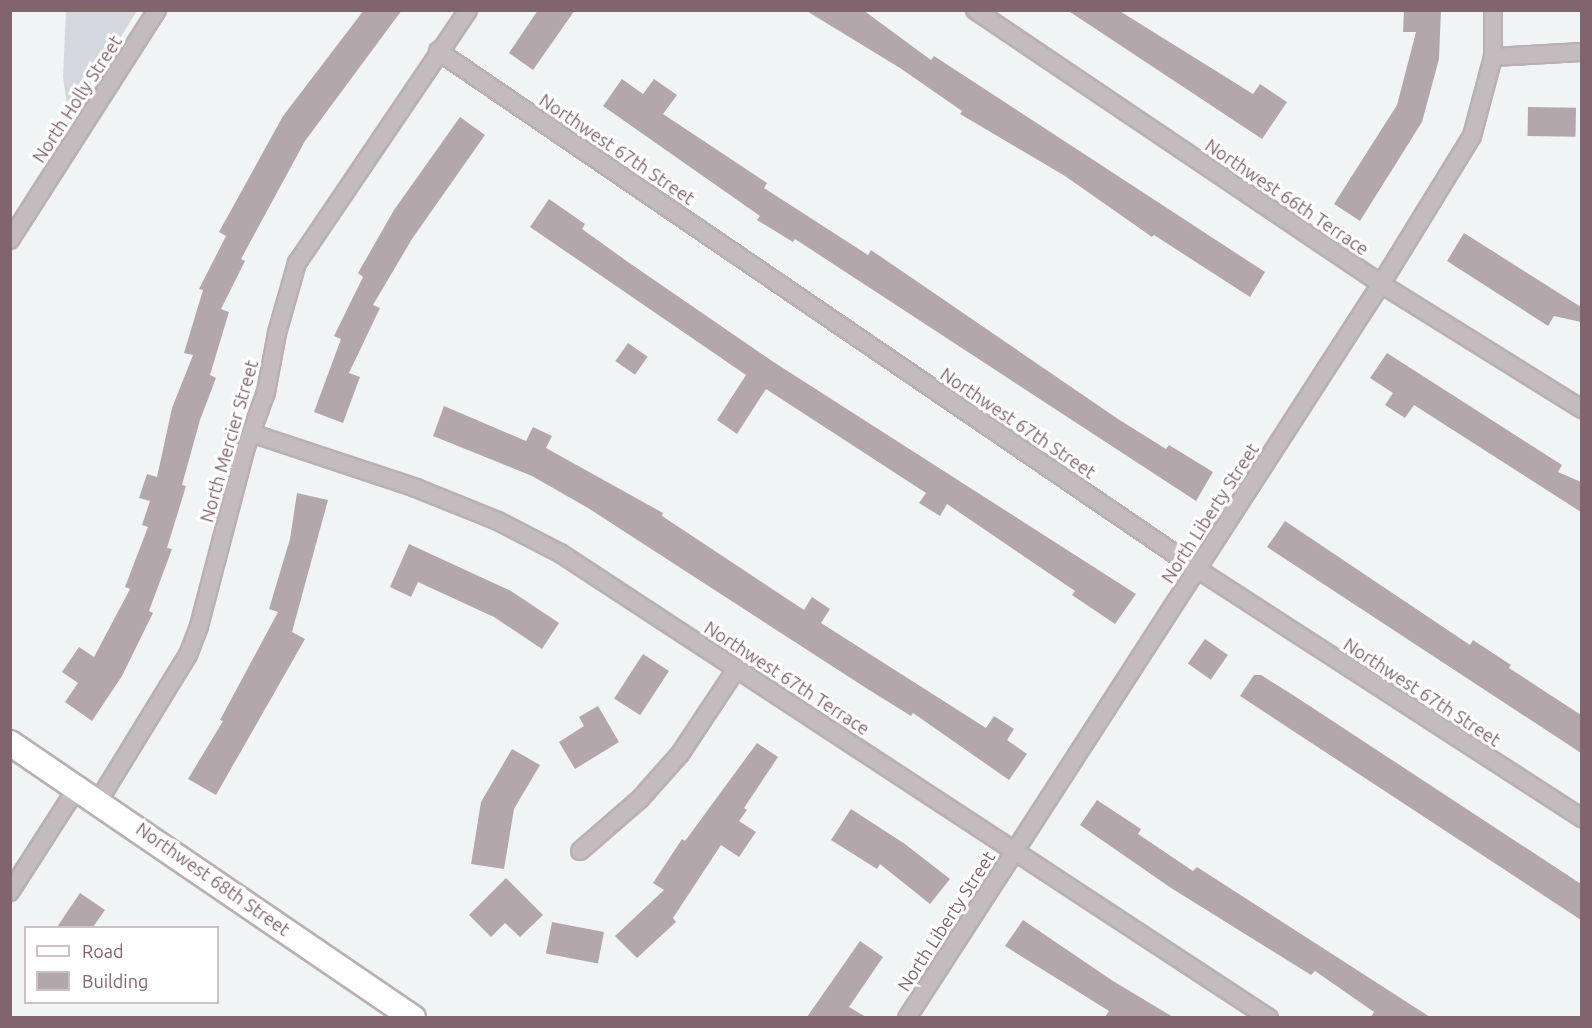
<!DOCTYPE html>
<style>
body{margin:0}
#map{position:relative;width:1592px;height:1028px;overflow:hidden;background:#f1f4f5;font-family:Ubuntu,sans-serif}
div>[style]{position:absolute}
.green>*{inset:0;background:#d5d7df}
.building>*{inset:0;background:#b4a7ab;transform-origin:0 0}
.roads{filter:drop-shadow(2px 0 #bab0b3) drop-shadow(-2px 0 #bab0b3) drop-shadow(0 2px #bab0b3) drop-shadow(0 -2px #bab0b3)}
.street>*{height:16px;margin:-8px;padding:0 8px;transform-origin:8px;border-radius:8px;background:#c4bbbe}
.secondary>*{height:24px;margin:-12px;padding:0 12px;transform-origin:12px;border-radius:12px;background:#fff}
span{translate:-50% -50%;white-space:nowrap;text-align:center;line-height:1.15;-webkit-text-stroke:6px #fff;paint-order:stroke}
.street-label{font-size:18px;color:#82646e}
.frame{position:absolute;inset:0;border:12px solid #82646e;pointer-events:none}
.legend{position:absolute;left:24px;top:926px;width:195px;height:78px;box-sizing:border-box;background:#fff;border:2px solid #cdc1c5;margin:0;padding:8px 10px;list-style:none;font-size:18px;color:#82646e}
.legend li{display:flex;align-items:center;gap:12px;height:30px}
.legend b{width:30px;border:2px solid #cdc1c5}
</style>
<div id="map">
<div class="green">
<div style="clip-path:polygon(66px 11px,137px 11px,69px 119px,63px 77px)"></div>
</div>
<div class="building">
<div style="clip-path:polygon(364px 10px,402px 10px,305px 141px,241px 259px,245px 261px,221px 309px,229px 312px,210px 375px,216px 378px,200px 420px,182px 485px,186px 486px,167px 548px,172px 549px,149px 611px,153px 613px,122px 676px,92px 721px,65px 702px,78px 683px,62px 672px,79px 647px,94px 657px,130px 589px,125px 587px,148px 527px,142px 525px,150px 501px,139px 498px,147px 474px,157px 477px,172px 408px,193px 355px,184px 353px,203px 290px,199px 289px,226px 236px,219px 232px,283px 116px)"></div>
<div style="clip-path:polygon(538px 10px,575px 10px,533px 70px,509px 53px)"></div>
<div style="clip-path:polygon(805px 10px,863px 10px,931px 60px,934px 56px,1265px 272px,1250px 297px,1154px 235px,1152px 237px,1065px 176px,960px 114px,962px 111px,900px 68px)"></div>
<div style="clip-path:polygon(1067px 10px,1118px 10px,1253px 94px,1260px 84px,1287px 102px,1262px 139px)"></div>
<div style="clip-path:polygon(1404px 10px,1441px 10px,1439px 59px,1422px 122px,1360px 221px,1334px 204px,1397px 105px,1416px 32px,1403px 32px)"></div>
<div style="clip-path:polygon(622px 79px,643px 94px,654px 79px,677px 95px,663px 114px,767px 183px,764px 188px,868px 255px,871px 250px,1118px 419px,1166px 449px,1169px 445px,1213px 472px,1196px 501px,795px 239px,793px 242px,757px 220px,760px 216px,603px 106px)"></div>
<div style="left:1528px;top:107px;width:48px;height:29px;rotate:1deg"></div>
<div style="clip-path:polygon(460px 117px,485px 135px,412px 239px,373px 305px,380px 308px,349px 373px,360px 377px,343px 423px,314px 412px,341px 339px,334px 336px,363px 277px,358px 273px,394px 210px)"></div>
<div style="clip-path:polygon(549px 199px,585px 224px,582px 229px,628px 262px,775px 363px,1136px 594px,1115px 624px,1072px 595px,1075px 591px,947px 504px,940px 516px,919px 503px,926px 493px,766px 389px,737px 434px,717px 420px,746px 375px,530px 227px)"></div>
<div style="clip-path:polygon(1464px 233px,1581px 307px,1581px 322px,1554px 316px,1548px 326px,1447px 261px)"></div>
<div style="left:628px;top:343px;width:24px;height:22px;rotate:35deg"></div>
<div style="clip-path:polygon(1387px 353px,1562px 465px,1558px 472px,1581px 482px,1581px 512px,1414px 405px,1405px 418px,1385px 405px,1393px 393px,1370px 378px)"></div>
<div style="clip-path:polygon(444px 406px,526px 441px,533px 427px,552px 436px,546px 448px,663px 513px,662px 516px,804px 610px,812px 597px,830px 609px,821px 623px,986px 728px,994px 716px,1014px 729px,1007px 740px,1027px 754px,1009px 780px,913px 713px,911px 716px,866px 688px,588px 508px,532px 476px,433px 436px)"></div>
<div style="clip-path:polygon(297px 493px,328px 500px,292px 632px,305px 639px,216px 795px,188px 779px,223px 721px,220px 720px,278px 612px,269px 609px,290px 539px)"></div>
<div style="clip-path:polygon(1285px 521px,1470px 645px,1473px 640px,1511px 665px,1509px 668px,1581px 715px,1581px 753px,1267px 547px)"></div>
<div style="clip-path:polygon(409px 544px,511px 591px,559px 623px,542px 649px,494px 617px,418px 582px,411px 597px,390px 587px)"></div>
<div style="left:1205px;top:639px;width:28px;height:30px;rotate:35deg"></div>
<div style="left:643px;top:654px;width:31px;height:53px;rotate:33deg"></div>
<div style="clip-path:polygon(1254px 675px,1261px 675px,1293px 695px,1581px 884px,1581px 920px,1240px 696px)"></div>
<div style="clip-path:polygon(598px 706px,619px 742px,575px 769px,559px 742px,584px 726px,579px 717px)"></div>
<div style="clip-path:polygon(757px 743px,778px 757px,744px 808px,747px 810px,739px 821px,756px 832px,739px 857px,721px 845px,673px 918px,676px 922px,637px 958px,615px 936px,664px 890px,653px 883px,682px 839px,685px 841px)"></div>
<div style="clip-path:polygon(512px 749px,540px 765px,514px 809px,504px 869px,471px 864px,481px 802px)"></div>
<div style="clip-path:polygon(1097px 800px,1141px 829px,1138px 834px,1193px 871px,1197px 867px,1430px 1017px,1371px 1017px,1374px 1012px,1315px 971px,1311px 975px,1171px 888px,1080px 825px)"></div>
<div style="clip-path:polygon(851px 809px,905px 844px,950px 879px,930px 904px,880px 864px,877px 869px,831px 840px)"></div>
<div style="clip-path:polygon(506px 878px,543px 915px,520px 937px,505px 923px,491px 937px,469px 915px)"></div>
<div style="clip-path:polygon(80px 893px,105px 910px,93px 927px,57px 927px)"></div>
<div style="clip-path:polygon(1023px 920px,1113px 981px,1173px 1017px,1105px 1017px,1109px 1011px,1005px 946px)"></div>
<div style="left:552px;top:922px;width:53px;height:32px;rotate:11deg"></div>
<div style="clip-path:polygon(860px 941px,883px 957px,849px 1007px,866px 1017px,807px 1017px)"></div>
</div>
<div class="roads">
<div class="street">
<div style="left:975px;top:10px;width:490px;rotate:34deg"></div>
<div style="left:1381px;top:284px;width:237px;rotate:31.9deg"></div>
<div style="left:438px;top:51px;width:919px;rotate:34.31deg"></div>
<div style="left:1197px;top:569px;width:459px;rotate:32.9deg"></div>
<div style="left:1493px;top:57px;width:89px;rotate:-3.2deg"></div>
<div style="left:10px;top:240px;width:273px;rotate:-57.4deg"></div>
<div style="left:251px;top:433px;width:174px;rotate:18.4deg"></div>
<div style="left:416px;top:488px;width:88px;rotate:21.9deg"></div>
<div style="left:498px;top:521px;width:70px;rotate:27.3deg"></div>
<div style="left:560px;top:553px;width:848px;rotate:33.26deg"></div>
<div style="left:99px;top:800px;width:170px;rotate:-58.5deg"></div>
<div style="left:188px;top:655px;width:31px;rotate:-69deg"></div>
<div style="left:199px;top:626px;width:185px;rotate:-75.3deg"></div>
<div style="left:246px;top:447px;width:59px;rotate:-70deg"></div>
<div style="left:266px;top:392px;width:60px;rotate:-79.4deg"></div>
<div style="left:277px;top:333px;width:73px;rotate:-74.1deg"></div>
<div style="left:297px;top:263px;width:305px;rotate:-55.9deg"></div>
<div style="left:580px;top:851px;width:79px;rotate:-40.9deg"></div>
<div style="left:640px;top:799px;width:60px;rotate:-48.4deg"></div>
<div style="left:680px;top:754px;width:103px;rotate:-56.5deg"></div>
<div style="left:10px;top:892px;width:126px;rotate:-57.3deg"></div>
<div style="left:907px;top:1018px;width:874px;rotate:-57.15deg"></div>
<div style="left:1381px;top:284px;width:174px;rotate:-58.4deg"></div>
<div style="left:1472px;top:136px;width:82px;rotate:-75.1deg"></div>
<div style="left:1493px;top:57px;width:47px;rotate:-90deg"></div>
</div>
<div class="secondary">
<div style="left:10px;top:743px;width:488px;rotate:34.3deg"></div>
</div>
</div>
<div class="street-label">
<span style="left:77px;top:99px;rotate:-57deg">North Holly Street</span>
<span style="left:617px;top:149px;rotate:34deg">Northwest 67th Street</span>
<span style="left:1287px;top:197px;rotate:34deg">Northwest 66th Terrace</span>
<span style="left:1018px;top:423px;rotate:34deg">Northwest 67th Street</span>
<span style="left:229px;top:441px;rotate:-74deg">North Mercier Street</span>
<span style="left:1210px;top:513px;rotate:-57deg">North Liberty Street</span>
<span style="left:787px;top:678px;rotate:33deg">Northwest 67th Terrace</span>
<span style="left:1422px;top:692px;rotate:33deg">Northwest 67th Street</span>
<span style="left:213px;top:879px;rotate:35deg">Northwest 68th Street</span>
<span style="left:946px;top:921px;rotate:-57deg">North Liberty Street</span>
</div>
<div class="frame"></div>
<ul class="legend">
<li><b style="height:8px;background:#fff"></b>Road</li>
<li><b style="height:16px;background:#b4a7ab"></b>Building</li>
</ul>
</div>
